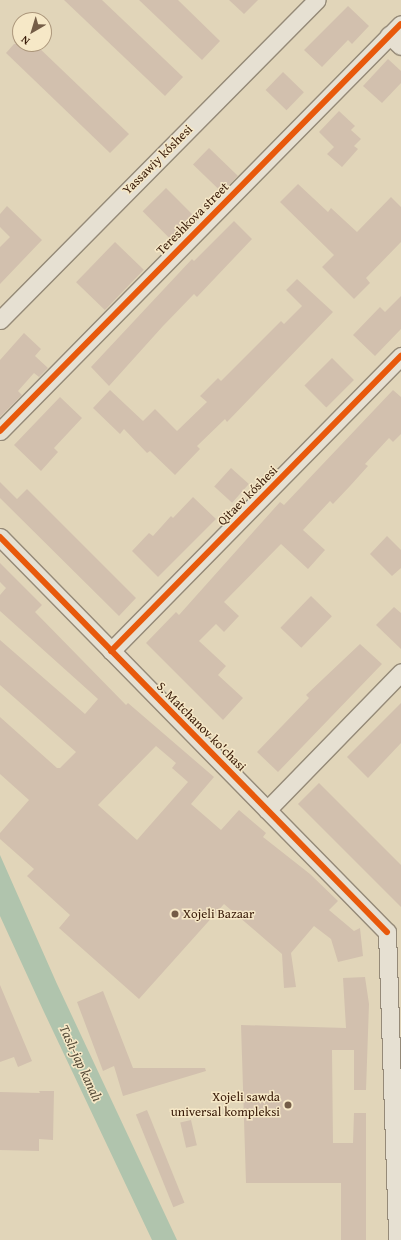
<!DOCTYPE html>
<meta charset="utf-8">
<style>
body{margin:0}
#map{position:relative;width:401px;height:1240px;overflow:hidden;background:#e1d5b9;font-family:"Gentium Book Plus",serif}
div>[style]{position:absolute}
.water>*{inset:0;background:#b0c4ad}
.building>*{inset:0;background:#d2c0ae;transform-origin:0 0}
.roads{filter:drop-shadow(1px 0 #958a78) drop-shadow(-1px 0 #958a78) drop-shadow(0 1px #958a78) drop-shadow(0 -1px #958a78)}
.minor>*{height:17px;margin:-8.5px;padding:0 8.5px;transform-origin:8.5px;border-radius:8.5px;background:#e6e0d2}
.cycleway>*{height:6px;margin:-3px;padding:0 3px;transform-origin:3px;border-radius:3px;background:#e8590c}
.dots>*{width:11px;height:11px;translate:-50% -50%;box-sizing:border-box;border:2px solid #f6e8c7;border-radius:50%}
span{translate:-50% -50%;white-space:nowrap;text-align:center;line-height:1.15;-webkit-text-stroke:3px #f6e8c7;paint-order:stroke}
.street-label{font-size:13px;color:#3a1c09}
.poi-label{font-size:13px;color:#3a1c09}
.left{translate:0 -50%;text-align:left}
.right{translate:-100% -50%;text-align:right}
.water-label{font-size:14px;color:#574c39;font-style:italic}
.north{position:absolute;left:12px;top:12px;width:40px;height:40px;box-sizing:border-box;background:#f6e8c7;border:1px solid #ab967b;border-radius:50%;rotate:218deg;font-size:11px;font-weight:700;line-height:16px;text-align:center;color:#3a1c09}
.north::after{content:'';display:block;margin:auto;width:14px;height:18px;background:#745d47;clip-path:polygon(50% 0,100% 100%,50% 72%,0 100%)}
</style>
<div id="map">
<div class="water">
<div style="clip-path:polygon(0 855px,57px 984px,177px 1240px,152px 1240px,44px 1012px,0 916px)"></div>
</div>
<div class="building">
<div style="clip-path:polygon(64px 0,102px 0,183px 77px,165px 96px)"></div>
<div style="clip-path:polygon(139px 0,178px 0,220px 41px,202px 60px)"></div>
<div style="clip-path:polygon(229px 0,258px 0,244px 14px)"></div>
<div style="clip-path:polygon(348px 6px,369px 26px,352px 44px,348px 40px,322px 67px,304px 50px)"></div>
<div style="clip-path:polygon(14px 44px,35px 44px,129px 134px,110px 153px,6px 53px)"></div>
<div style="clip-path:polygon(388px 59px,401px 71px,401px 83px,382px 103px,363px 86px)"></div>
<div style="left:283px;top:72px;width:29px;height:25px;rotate:44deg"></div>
<div style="clip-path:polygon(339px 111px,355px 126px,351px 130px,361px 139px,354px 146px,358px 149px,342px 167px,327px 154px,334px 147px,319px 132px)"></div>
<div style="left:209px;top:148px;width:40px;height:23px;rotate:44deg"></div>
<div style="clip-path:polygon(298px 184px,328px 212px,331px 208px,357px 232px,391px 197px,401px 207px,401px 242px,366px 278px,370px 283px,354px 299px,322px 267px,334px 255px,280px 202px)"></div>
<div style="left:166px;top:188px;width:42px;height:33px;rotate:45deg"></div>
<div style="clip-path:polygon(7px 206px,42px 240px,0 284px,0 247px,10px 237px,0 227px,0 214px)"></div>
<div style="clip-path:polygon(234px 221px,252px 239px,197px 297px,194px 294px,163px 326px,109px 386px,91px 367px,192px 259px,194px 261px)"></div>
<div style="left:115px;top:242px;width:40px;height:56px;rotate:44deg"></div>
<div style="clip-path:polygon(297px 279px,333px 312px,227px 422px,225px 419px,197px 446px,200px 449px,175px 475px,150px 451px,147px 453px,124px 429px,120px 434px,93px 408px,110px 390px,143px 421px,155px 409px,177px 431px,207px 402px,200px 396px,218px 378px,221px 381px,281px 321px,284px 324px,302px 306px,286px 290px)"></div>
<div style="clip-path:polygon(401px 296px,401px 329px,375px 356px,353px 335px,380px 307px,385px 312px)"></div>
<div style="clip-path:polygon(24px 333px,41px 349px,35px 356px,48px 368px,39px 377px,34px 373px,18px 391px,22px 395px,0 417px,0 360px)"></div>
<div style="left:332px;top:358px;width:31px;height:39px;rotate:45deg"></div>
<div style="clip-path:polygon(393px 390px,401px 397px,401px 434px,393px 442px,389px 438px,365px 464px,368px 466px,350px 486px,333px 504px,330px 501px,303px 530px,325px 550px,308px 569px,281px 544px,224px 602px,239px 616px,224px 632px,216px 624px,199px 641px,226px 666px,218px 675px,243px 698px,223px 720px,146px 643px,176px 612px,179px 615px,280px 502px,284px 505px)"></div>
<div style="clip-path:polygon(60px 397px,82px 418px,54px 448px,58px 452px,41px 471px,14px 445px)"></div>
<div style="left:231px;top:468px;width:24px;height:25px;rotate:42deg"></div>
<div style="clip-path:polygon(0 482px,17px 499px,27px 489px,136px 598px,119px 616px,0 498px)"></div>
<div style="clip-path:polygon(193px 497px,216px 519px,158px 577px,132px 551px,149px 533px,153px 536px,171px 516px,173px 518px)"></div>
<div style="clip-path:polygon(387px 536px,401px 550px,401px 568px,392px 576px,370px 554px)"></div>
<div style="clip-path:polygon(evenodd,0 563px,42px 605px,35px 612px,126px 705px,128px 703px,214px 777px,191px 804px,221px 830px,239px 810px,266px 833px,263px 837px,310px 874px,338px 901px,329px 910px,354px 931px,360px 928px,363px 956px,338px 962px,331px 939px,314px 926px,291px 953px,296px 987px,284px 988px,282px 954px,224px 904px,139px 999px,59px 928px,70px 915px,27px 876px,34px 869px,0 839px,0 833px,29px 800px,0 774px,0 717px,57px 768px,60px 768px,76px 752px,0 685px,0 640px,85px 714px,98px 699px,0 611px,0 595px,6px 588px,0 582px,0 563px,156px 746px,176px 763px,172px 768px,188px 782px,137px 840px,98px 805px,156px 746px)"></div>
<div style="left:311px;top:596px;width:29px;height:44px;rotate:44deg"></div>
<div style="clip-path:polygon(394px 607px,401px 613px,401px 649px,376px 625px)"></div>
<div style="clip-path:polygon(360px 644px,382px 664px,278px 772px,257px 752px,309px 698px,306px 695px)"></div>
<div style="clip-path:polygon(401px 703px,401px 743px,368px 778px,347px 757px)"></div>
<div style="clip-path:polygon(319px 783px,401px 865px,401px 907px,298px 804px)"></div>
<div style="clip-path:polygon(365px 977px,369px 1004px,366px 1090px,354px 1090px,354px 1050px,332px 1050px,333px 1143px,353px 1143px,354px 1113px,366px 1113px,366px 1240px,341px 1240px,341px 1183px,246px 1183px,241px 1025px,346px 1028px,343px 978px)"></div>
<div style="clip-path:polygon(0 985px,32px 1061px,18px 1067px,14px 1057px,0 1062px)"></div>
<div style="clip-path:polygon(103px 991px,133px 1068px,205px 1068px,206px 1071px,123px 1096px,114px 1066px,103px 1071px,77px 1002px)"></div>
<div style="clip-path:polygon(39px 1091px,54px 1091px,53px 1140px,39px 1139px,39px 1151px,0 1150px,0 1092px,40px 1093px)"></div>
<div style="left:147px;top:1110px;width:100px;height:12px;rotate:68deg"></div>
<div style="left:191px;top:1120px;width:26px;height:11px;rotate:77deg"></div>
</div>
<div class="roads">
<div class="minor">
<div style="left:389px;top:35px;width:16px;rotate:43deg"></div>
<div style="left:0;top:320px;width:450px;rotate:-45.3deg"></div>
<div style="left:0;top:431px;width:571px;rotate:-45.43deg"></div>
<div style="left:0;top:537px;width:553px;rotate:45.59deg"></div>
<div style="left:111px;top:651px;width:414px;rotate:-45.5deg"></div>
<div style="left:267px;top:810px;width:192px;rotate:-45.8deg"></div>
<div style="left:387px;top:932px;width:308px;rotate:88.1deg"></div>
</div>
</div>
<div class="cycleway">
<div style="left:0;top:431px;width:571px;rotate:-45.43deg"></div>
<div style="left:0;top:537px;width:553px;rotate:45.59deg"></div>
<div style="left:111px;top:651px;width:414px;rotate:-45.5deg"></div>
</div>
<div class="dots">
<div style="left:175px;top:914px;background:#745d47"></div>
<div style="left:288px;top:1105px;background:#745d47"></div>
</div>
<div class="street-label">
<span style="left:158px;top:160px;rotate:-45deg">Yassawiy kóshesi</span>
<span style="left:193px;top:219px;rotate:-45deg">Tereshkova street</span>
<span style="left:248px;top:496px;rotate:-45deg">Qitaev kóshesi</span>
<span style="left:201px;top:727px;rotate:45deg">S. Matchanov ko'chasi</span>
</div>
<div class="poi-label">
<span class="left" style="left:183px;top:914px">Xojeli Bazaar</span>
<span class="right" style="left:280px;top:1105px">Xojeli sawda<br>universal kompleksi</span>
</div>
<div class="water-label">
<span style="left:81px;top:1063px;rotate:65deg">Taslı-jap kanalı</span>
</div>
<div class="north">N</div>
</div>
